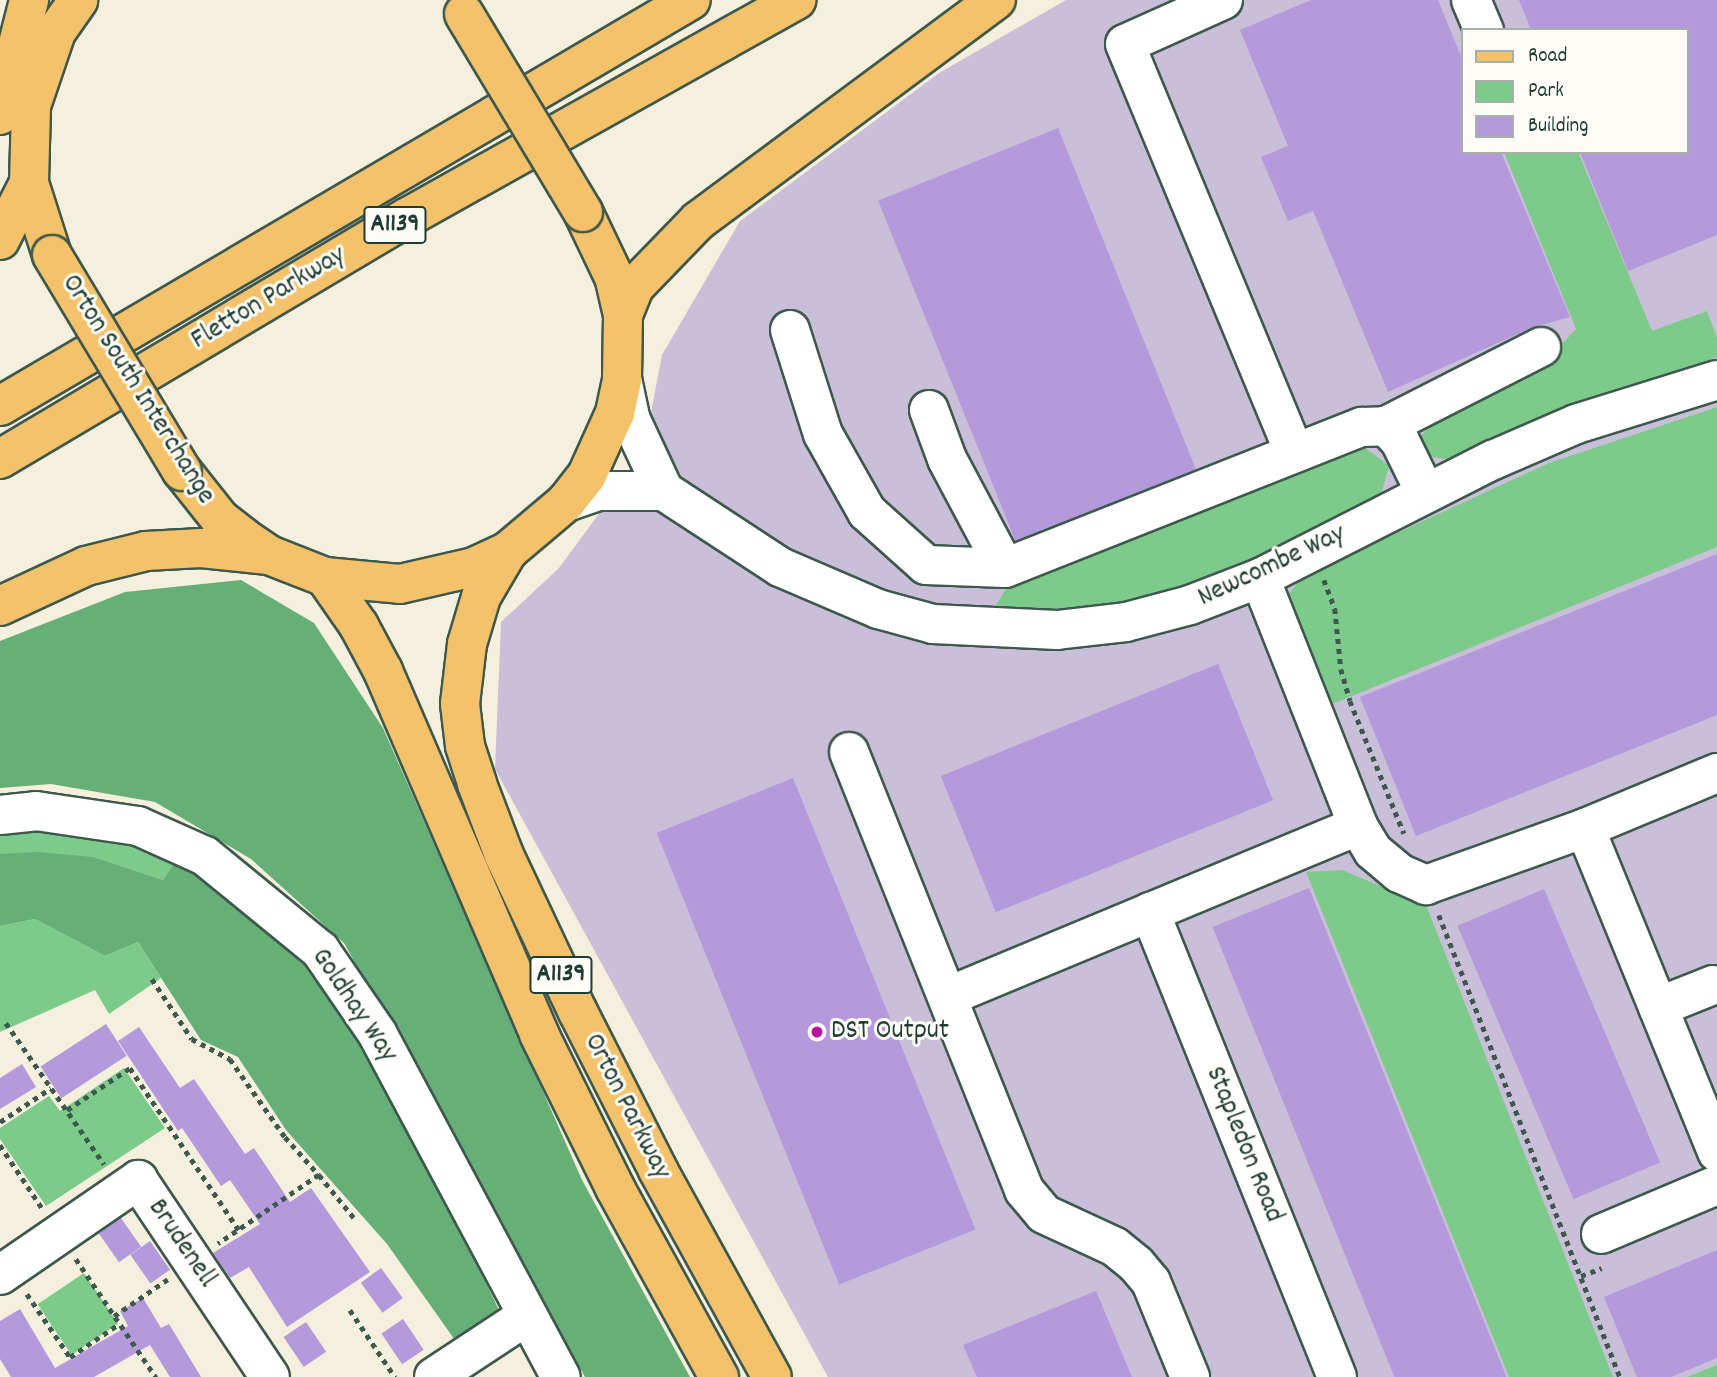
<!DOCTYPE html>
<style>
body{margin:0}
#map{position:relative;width:1717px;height:1377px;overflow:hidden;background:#f4f0dd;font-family:Dekko,sans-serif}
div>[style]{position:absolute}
.industrial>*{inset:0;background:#c9bfd8}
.green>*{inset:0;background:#7dcb8b;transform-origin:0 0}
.forest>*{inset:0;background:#66af77}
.building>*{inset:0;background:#b49adc;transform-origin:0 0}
.path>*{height:4.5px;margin-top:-2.25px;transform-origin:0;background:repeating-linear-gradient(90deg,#3f584d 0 5px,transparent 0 10px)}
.roads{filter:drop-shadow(2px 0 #3f584d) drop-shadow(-2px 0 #3f584d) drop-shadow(0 2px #3f584d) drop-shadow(0 -2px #3f584d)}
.minor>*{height:38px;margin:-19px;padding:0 19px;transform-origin:19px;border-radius:19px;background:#fff}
.major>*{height:38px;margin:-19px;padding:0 19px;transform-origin:19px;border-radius:19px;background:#f3c26a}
.highway>*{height:38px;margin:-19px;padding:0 19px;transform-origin:19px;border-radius:19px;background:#f3c26a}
.bridges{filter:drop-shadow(2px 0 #3f584d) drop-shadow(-2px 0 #3f584d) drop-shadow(0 2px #3f584d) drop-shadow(0 -2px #3f584d)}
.major-bridge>*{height:38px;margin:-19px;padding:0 19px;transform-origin:19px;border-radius:19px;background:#f3c26a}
.dots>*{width:19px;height:19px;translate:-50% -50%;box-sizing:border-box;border:4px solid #fdfcf7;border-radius:50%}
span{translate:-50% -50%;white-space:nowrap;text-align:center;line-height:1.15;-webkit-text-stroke:6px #fdfcf7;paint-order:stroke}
.shield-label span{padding:2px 5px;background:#fdfcf7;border:2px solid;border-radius:5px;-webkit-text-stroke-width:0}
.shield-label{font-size:26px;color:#1f3d34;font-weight:700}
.street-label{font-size:28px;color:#1f3d34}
.poi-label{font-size:28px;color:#1f3d34}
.left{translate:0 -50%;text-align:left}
.legend{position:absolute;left:1461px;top:28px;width:228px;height:126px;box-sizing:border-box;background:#fdfcf7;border:2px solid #a4b0a9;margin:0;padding:9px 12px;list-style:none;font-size:21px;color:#1f3d34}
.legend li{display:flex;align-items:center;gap:14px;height:35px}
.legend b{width:35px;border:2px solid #a4b0a9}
</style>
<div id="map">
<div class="industrial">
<div style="clip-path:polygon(evenodd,1066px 0,1717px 0,1717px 1377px,828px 1377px,495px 769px,501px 622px,559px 568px,643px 454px,662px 355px,740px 221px,939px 73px,1066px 0,1463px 30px,1687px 30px,1687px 152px,1463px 152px,1463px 30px)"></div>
</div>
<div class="green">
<div style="clip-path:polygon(1504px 152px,1578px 152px,1652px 331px,1707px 311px,1717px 338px,1717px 357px,1450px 460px,1422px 455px,1422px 435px,1436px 419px,1535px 373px,1576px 329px)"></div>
<div style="clip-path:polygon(1717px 407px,1717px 547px,1325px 707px,1286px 617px,1290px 592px,1304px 576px,1549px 463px)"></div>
<div style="clip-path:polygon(1362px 445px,1389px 466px,1379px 502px,1252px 564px,1161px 597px,1087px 612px,992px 612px,1007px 587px,1290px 468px)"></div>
<div style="clip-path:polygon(43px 829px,93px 834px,176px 860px,163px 880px,94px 857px,0 854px,0 830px)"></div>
<div style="clip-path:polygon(1342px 870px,1426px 905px,1613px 1377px,1509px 1377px,1306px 872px)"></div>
<div style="clip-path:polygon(35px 919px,105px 956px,138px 942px,161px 978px,109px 1014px,95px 990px,0 1032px,0 926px)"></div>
<div style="clip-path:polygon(124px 1068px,165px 1128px,46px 1206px,0 1139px,0 1128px,49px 1096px,60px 1111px)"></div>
<div style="left:84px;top:1273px;width:61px;height:56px;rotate:56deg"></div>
<div style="clip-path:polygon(1717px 1365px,1717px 1377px,1687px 1377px)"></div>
</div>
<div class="forest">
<div style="clip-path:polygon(241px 580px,314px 623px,383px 728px,582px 1180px,690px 1377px,585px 1377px,344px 943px,251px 859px,155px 802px,51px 784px,0 788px,0 641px,125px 592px)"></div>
<div style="clip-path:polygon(37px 852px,94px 857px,163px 880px,176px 860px,236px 898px,286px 939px,367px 1050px,416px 1135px,498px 1308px,495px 1322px,457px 1343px,387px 1244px,286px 1130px,238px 1057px,201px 1040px,138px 942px,105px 956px,35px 919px,0 926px,0 854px)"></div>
</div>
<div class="building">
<div style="clip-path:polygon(1311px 0,1438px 0,1463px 61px,1463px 152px,1501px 152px,1570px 317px,1531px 328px,1388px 392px,1313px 211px,1288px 221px,1261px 157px,1288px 146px,1240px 30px)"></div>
<div style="clip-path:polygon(1519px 0,1717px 0,1717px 235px,1628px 271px,1580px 152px,1687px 152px,1687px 30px,1531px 30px)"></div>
<div style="left:1058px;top:128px;width:368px;height:194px;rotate:68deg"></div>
<div style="clip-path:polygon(1717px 554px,1717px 715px,1416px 836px,1360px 697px)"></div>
<div style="left:1218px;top:664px;width:147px;height:299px;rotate:68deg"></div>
<div style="left:793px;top:778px;width:487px;height:147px;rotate:68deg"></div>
<div style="left:1309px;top:888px;width:528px;height:104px;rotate:68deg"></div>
<div style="left:1544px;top:889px;width:297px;height:94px;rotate:67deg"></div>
<div style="left:106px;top:1024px;width:38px;height:78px;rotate:57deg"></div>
<div style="clip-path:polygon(139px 1027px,180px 1088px,194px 1079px,245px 1154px,254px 1148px,290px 1202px,311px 1188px,370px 1272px,287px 1327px,249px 1267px,230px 1278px,213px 1253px,260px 1224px,230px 1180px,221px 1186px,182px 1128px,178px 1131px,118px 1041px)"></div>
<div style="clip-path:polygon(22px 1064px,36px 1087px,0 1109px,0 1078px)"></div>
<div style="left:121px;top:1218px;width:35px;height:27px;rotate:55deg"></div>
<div style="left:150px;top:1241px;width:35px;height:24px;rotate:55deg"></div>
<div style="clip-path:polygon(1717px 1250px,1717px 1358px,1671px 1377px,1637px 1377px,1604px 1297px)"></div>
<div style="left:381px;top:1268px;width:37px;height:25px;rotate:54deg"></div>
<div style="clip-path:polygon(1096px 1291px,1132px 1377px,977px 1377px,963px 1345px)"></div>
<div style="clip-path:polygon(143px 1298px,161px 1328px,169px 1324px,201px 1377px,170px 1377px,150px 1345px,94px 1377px,11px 1377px,0 1359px,0 1321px,20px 1309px,55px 1368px,128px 1326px,120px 1311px)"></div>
<div style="left:403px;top:1319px;width:37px;height:26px;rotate:56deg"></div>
<div style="left:306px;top:1322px;width:36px;height:27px;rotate:56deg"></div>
</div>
<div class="path">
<div style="left:1324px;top:580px;width:31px;rotate:69deg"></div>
<div style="left:1335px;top:609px;width:60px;rotate:84.3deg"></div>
<div style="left:1341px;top:669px;width:33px;rotate:74deg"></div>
<div style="left:1350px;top:701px;width:143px;rotate:67.8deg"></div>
<div style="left:1439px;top:915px;width:496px;rotate:68.6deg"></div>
<div style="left:152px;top:979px;width:72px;rotate:56.3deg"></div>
<div style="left:192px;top:1039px;width:43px;rotate:27.8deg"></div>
<div style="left:230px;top:1059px;width:95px;rotate:54.8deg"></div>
<div style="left:285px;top:1137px;width:51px;rotate:48.2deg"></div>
<div style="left:319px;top:1175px;width:122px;rotate:145.7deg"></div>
<div style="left:6px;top:1023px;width:172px;rotate:55.2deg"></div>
<div style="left:67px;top:1110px;width:76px;rotate:-33.7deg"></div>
<div style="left:130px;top:1068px;width:195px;rotate:56.1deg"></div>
<div style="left:0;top:1122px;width:61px;rotate:-33.7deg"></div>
<div style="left:0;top:1145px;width:76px;rotate:56.3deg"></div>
<div style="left:319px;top:1175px;width:57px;rotate:50.7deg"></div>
<div style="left:76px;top:1259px;width:143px;rotate:55.9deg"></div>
<div style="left:1581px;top:1276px;width:22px;rotate:-21deg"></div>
<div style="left:27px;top:1294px;width:76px;rotate:55.7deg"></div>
<div style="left:70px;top:1357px;width:59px;rotate:-34deg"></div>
<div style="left:350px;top:1310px;width:81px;rotate:56.1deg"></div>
<div style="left:114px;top:1316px;width:65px;rotate:-34.4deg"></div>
</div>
<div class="roads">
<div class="minor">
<div style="left:1223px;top:0;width:107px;rotate:155.8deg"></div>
<div style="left:1125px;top:44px;width:443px;rotate:67.5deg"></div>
<div style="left:1471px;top:0;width:33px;rotate:67deg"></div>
<div style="left:790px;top:330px;width:109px;rotate:72.4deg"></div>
<div style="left:823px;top:434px;width:90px;rotate:60.6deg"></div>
<div style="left:867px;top:512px;width:79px;rotate:41.9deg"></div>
<div style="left:926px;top:565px;width:79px;rotate:2.2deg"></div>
<div style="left:1005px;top:568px;width:384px;rotate:-21.6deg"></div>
<div style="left:1362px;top:427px;width:24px;rotate:-2deg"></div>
<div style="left:622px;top:379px;width:40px;rotate:78deg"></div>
<div style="left:630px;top:418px;width:81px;rotate:65deg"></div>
<div style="left:929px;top:410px;width:52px;rotate:69.8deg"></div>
<div style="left:947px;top:459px;width:123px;rotate:62deg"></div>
<div style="left:1425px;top:492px;width:57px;rotate:-116.1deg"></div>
<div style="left:1400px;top:441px;width:21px;rotate:-133deg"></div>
<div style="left:1386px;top:426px;width:174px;rotate:-27deg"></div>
<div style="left:566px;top:502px;width:34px;rotate:-19deg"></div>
<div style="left:598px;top:491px;width:66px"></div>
<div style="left:664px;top:491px;width:139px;rotate:33.2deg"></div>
<div style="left:780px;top:567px;width:107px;rotate:23.2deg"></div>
<div style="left:878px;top:609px;width:57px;rotate:15.3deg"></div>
<div style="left:933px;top:624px;width:124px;rotate:2.8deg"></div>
<div style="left:1057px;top:630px;width:69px;rotate:-6.6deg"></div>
<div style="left:1126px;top:622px;width:66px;rotate:-14.9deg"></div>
<div style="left:1190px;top:605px;width:75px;rotate:-21.1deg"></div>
<div style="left:1260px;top:578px;width:261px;rotate:-26.9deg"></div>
<div style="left:1493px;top:460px;width:90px;rotate:-23.4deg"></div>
<div style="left:1576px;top:424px;width:148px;rotate:-17.3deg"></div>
<div style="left:1260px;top:578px;width:267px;rotate:68.4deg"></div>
<div style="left:1358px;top:826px;width:29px;rotate:59deg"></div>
<div style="left:1373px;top:851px;width:34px;rotate:40deg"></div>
<div style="left:1399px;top:873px;width:30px;rotate:24deg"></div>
<div style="left:1426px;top:885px;width:169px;rotate:-19.7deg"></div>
<div style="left:1585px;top:828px;width:143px;rotate:-22.6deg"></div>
<div style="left:849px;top:752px;width:472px;rotate:68.2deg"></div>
<div style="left:1024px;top:1190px;width:31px;rotate:50deg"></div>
<div style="left:1044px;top:1214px;width:78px;rotate:24.9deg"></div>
<div style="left:1115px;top:1247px;width:27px;rotate:39deg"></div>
<div style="left:1136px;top:1264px;width:23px;rotate:50deg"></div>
<div style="left:1151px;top:1282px;width:103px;rotate:67.7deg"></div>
<div style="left:0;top:815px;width:36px;rotate:-6deg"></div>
<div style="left:36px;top:811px;width:103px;rotate:8.4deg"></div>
<div style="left:138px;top:826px;width:73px;rotate:24.1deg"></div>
<div style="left:205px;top:856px;width:149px;rotate:39.3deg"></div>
<div style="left:320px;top:950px;width:101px;rotate:55.5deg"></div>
<div style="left:377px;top:1033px;width:390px;rotate:61.9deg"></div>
<div style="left:1585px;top:828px;width:350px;rotate:67.8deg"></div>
<div style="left:1150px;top:912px;width:501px;rotate:68.09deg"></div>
<div style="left:949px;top:996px;width:443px;rotate:-22.6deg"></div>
<div style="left:1658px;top:1007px;width:59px;rotate:-21.8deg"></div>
<div style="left:1601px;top:1234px;width:126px;rotate:-22.9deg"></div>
<div style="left:0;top:1275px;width:168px;rotate:-34.5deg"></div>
<div style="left:138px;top:1180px;width:237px;rotate:56.2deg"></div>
<div style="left:434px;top:1377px;width:109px;rotate:-33.4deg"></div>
</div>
<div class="major">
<div style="left:52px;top:255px;width:76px;rotate:-107.7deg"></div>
<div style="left:29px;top:183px;width:77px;rotate:-88.5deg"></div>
<div style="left:31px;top:106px;width:78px;rotate:-71.3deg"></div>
<div style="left:56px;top:32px;width:39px;rotate:-55deg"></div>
<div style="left:182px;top:471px;width:61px;rotate:51.6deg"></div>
<div style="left:220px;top:519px;width:31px;rotate:38deg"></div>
<div style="left:244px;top:538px;width:30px;rotate:34deg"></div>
<div style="left:269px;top:555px;width:60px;rotate:21.4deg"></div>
<div style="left:325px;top:577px;width:75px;rotate:5.3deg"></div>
<div style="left:400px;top:584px;width:76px;rotate:-12.9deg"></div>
<div style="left:474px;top:567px;width:38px;rotate:-25deg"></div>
<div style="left:508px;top:551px;width:76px;rotate:-40.2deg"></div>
<div style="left:566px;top:502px;width:34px;rotate:-52deg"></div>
<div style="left:587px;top:475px;width:68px;rotate:-65.7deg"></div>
<div style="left:615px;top:413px;width:35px;rotate:-78deg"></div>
<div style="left:622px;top:379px;width:64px;rotate:-89.1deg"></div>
<div style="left:623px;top:315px;width:37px;rotate:-103deg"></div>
<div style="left:615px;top:279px;width:74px;rotate:-115.5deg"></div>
<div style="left:508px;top:551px;width:53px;rotate:120.4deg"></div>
<div style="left:481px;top:597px;width:49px;rotate:106.6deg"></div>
<div style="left:467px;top:644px;width:60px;rotate:96.7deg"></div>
<div style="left:460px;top:704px;width:42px;rotate:83.2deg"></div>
<div style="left:465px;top:746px;width:40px;rotate:72deg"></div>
<div style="left:477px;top:784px;width:76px;rotate:69.2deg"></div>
<div style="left:504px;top:855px;width:174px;rotate:64.8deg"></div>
<div style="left:578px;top:1012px;width:177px;rotate:63.1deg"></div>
<div style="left:658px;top:1170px;width:236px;rotate:61.2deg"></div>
<div style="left:325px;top:577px;width:60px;rotate:55.2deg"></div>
<div style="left:359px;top:626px;width:51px;rotate:61.9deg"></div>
<div style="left:383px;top:671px;width:395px;rotate:66.7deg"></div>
<div style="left:539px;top:1034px;width:172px;rotate:63.7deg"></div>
<div style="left:615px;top:1188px;width:216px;rotate:61.2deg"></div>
</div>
<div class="highway">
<div style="left:0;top:115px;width:119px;rotate:-75.8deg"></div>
<div style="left:0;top:240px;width:64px;rotate:-63deg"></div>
<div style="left:623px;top:315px;width:31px;rotate:-68deg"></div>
<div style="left:635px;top:286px;width:91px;rotate:-45.9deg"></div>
<div style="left:698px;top:221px;width:371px;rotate:-36.6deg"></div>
<div style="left:0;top:406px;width:801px;rotate:-30.44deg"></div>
<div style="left:0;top:459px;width:474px;rotate:-30.7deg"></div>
<div style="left:408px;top:217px;width:445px;rotate:-29.2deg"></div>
<div style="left:0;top:606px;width:95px;rotate:-24.9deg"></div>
<div style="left:86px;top:566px;width:62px;rotate:-14deg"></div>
<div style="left:146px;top:551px;width:55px;rotate:-3.1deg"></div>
<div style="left:201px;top:548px;width:68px;rotate:5.9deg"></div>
</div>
</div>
<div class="bridges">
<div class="major-bridge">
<div style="left:464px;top:14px;width:231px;rotate:59deg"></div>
<div style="left:52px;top:255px;width:252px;rotate:59deg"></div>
</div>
</div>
<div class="dots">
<div style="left:817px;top:1032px;background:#b5179e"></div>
</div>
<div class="shield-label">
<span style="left:395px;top:225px">A1139</span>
<span style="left:561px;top:975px">A1139</span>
</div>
<div class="street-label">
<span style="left:269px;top:299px;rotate:-31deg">Fletton Parkway</span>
<span style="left:137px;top:390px;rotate:58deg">Orton South Interchange</span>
<span style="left:1272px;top:567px;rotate:-25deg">Newcombe Way</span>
<span style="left:353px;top:1006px;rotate:56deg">Goldhay Way</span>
<span style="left:626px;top:1107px;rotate:63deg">Orton Parkway</span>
<span style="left:1243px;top:1145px;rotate:68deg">Stapledon Road</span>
<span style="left:181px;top:1244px;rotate:56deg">Brudenell</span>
</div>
<div class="poi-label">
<span class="left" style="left:831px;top:1032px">DST Output</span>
</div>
<ul class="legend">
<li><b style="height:9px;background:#f3c26a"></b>Road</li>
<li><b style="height:19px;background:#7dcb8b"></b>Park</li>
<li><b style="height:19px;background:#b49adc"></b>Building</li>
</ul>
</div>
